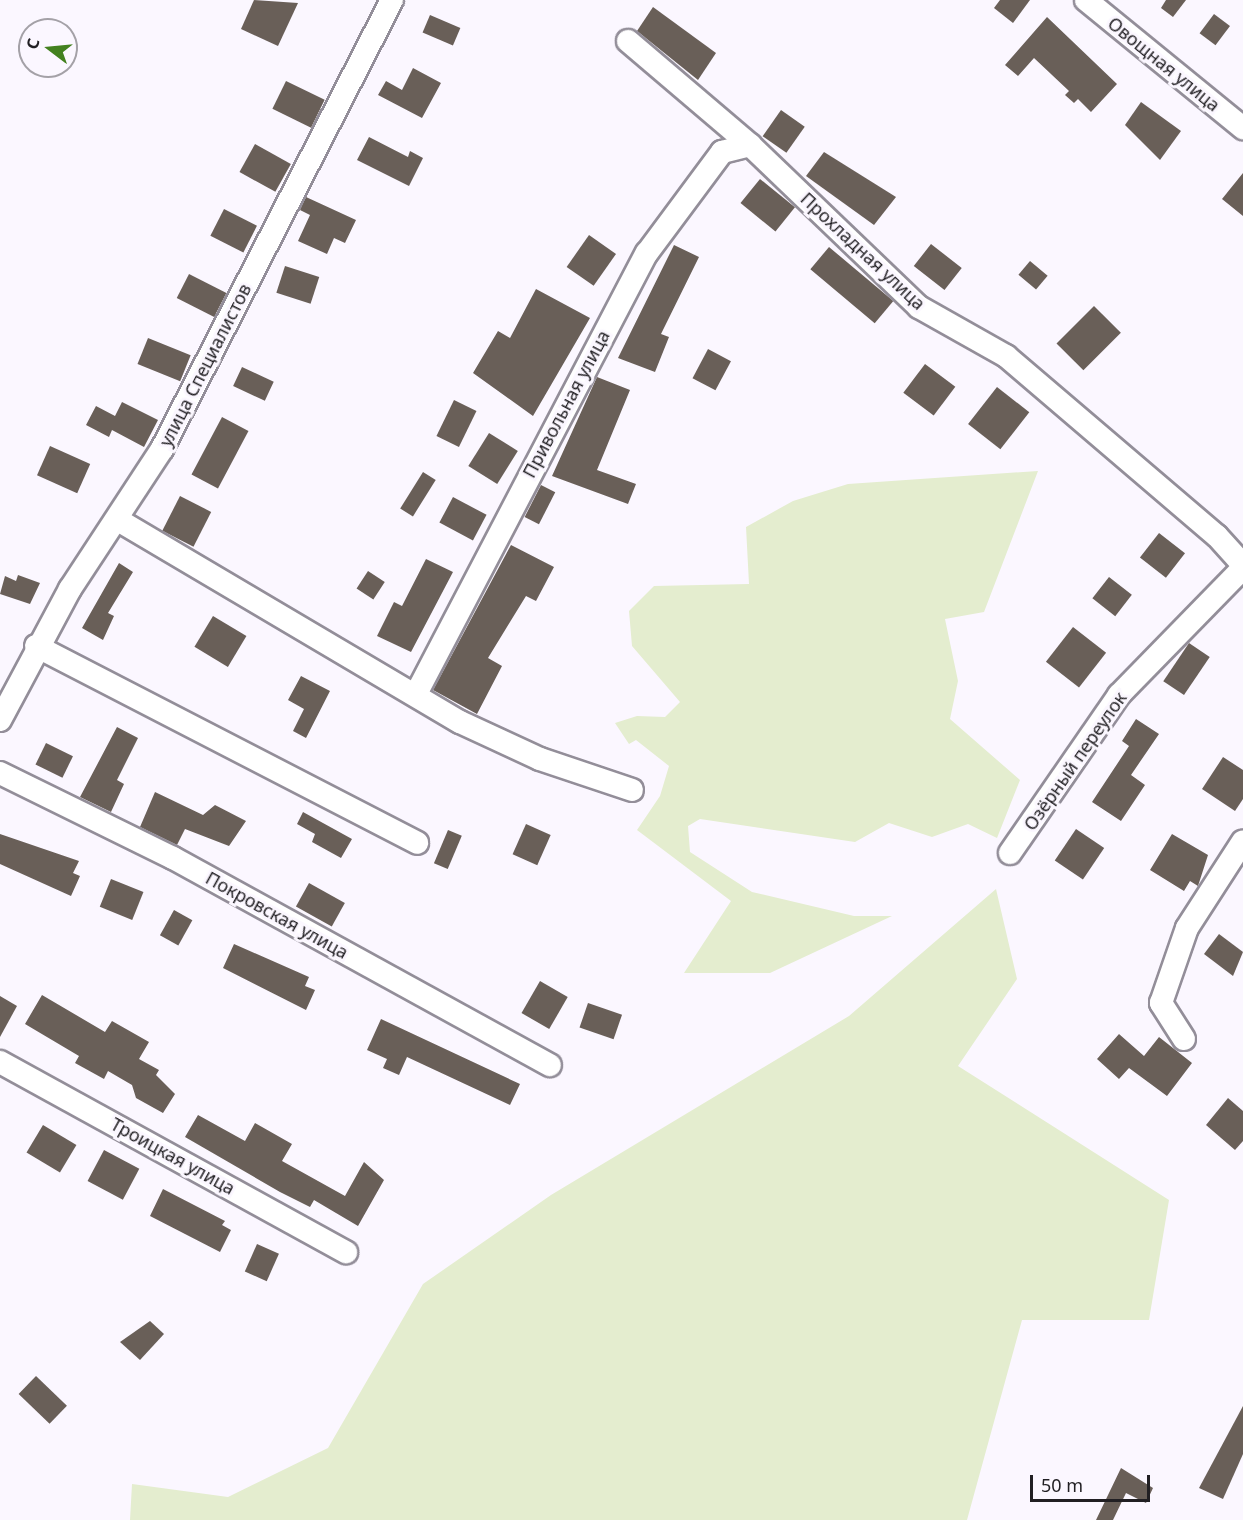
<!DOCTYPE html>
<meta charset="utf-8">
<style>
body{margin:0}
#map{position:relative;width:1243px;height:1520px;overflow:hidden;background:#fbf7ff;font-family:"Noto Sans",sans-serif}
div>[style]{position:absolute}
.green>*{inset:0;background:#e4edcf}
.building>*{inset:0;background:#695f58;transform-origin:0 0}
.roads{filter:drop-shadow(2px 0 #938e99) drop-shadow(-2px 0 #938e99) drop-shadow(0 2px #938e99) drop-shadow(0 -2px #938e99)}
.minor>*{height:22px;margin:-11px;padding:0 11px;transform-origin:11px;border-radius:11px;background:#fff}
span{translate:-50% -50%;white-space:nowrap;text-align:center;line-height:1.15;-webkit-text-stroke:6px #fbf7ff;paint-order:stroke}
.street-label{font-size:18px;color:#211f23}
.north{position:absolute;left:18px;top:18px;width:60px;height:60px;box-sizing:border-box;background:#fbf7ff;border:2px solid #a4a1a7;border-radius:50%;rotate:286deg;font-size:16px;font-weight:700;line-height:24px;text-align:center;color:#211f23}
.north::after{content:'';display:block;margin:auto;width:21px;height:27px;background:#43811f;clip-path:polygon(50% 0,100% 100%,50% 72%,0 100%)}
.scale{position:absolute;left:1030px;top:1475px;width:120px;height:27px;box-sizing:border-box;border:3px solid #211f23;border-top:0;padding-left:8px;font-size:18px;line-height:21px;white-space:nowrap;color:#211f23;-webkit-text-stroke:4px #fbf7ff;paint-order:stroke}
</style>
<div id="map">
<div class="green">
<div style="clip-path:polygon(1038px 471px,984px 612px,945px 619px,958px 681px,950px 719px,1020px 780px,997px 838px,968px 824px,932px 837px,889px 823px,855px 842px,700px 819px,688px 826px,690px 852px,752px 892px,854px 916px,892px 916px,770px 973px,684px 973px,731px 901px,637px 830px,660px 796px,669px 766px,636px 740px,629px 744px,615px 723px,637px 716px,665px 717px,680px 702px,632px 646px,629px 611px,654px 586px,749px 584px,746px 527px,793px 501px,848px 484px)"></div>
<div style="clip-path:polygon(996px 889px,1017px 979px,958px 1066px,1169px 1200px,1149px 1320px,1022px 1320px,967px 1520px,130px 1520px,132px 1484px,228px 1497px,328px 1448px,423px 1284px,551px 1195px,849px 1016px)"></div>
</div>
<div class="building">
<div style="clip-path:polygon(254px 0,298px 3px,278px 46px,241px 29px)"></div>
<div style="clip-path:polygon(1000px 0,1030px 0,1013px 23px,994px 8px)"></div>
<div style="clip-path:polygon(1166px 0,1186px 0,1173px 17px,1161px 8px)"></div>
<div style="clip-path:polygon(653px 7px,716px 53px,698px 80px,637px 31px)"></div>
<div style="left:1214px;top:14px;width:20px;height:24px;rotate:37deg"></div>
<div style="left:430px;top:15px;width:33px;height:19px;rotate:23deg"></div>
<div style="clip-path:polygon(1047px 17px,1117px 84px,1091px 112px,1078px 99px,1074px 103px,1065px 95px,1069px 91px,1034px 58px,1018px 76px,1005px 65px)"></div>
<div style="clip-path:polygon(413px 68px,441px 83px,422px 118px,378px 95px,386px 81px,402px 90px)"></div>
<div style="left:286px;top:81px;width:43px;height:31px;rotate:26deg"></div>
<div style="clip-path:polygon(1141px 102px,1181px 131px,1160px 160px,1125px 125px)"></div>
<div style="left:781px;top:110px;width:29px;height:32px;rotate:35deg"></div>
<div style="clip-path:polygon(369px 137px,408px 157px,410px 151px,423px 158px,409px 186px,357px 160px)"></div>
<div style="left:255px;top:144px;width:41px;height:32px;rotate:29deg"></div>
<div style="clip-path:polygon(824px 152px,896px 197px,874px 225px,806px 176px)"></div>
<div style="clip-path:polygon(1243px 173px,1243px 216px,1222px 199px)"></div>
<div style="left:760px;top:179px;width:45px;height:31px;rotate:39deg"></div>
<div style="clip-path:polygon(306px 197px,356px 220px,345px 243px,334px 238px,327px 254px,298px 241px,310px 215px,300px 210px)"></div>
<div style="left:224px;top:209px;width:37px;height:30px;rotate:27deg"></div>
<div style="left:589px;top:235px;width:33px;height:39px;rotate:35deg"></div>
<div style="left:931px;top:244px;width:39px;height:28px;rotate:38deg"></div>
<div style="clip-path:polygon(674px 245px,699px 257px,661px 334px,669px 337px,655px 372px,618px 358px)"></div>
<div style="left:829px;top:247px;width:84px;height:29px;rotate:40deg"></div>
<div style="left:1030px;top:261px;width:23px;height:18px;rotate:40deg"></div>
<div style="left:285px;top:266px;width:36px;height:28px;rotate:18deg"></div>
<div style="left:189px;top:274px;width:42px;height:27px;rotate:27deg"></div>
<div style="clip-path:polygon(536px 289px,590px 318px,533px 416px,473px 373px,498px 331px,510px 338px)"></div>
<div style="left:1094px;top:306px;width:38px;height:53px;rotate:45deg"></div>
<div style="left:148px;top:338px;width:46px;height:28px;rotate:22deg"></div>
<div style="left:708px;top:349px;width:26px;height:33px;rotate:28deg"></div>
<div style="left:925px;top:364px;width:38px;height:36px;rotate:37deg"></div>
<div style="left:242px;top:367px;width:35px;height:21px;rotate:25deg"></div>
<div style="clip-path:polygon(597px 377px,630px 390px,597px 470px,636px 484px,628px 504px,552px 476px)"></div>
<div style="left:997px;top:387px;width:41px;height:47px;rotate:38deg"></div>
<div style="left:454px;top:400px;width:25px;height:40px;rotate:26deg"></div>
<div style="clip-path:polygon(122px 402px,158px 420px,144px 447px,112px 430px,109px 437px,86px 425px,96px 406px,115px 416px)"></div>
<div style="left:222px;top:417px;width:30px;height:65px;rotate:28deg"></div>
<div style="left:489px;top:433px;width:34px;height:39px;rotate:32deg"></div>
<div style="left:50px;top:446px;width:44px;height:32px;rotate:24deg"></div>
<div style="left:423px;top:472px;width:15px;height:43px;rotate:32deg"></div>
<div style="left:541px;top:485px;width:16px;height:36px;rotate:27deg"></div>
<div style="left:180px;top:496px;width:35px;height:39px;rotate:27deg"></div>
<div style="left:453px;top:497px;width:38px;height:29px;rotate:28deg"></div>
<div style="left:1159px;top:533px;width:33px;height:31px;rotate:38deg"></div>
<div style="clip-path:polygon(511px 545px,554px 567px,536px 601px,526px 596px,488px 658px,502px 666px,477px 714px,433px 690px)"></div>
<div style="clip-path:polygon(426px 559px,453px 572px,411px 652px,377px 636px,394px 602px,402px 606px)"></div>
<div style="clip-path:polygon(119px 563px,133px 572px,108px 613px,114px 616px,103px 640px,82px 628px)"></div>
<div style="left:368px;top:571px;width:20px;height:21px;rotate:33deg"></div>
<div style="clip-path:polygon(18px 575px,40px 583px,30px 604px,0 594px,5px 576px,16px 581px)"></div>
<div style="left:1109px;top:577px;width:29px;height:27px;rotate:38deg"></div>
<div style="left:213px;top:616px;width:39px;height:36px;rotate:31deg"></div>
<div style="left:1073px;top:627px;width:42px;height:44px;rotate:38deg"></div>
<div style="left:1189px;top:643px;width:25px;height:46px;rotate:34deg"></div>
<div style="clip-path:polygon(301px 676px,330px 691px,306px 738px,293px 731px,304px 709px,288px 700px)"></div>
<div style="clip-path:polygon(1136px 719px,1159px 734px,1131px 775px,1145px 785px,1121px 821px,1092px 802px,1129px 746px,1122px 741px)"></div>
<div style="clip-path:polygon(117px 727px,138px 738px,117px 780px,124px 784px,111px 812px,80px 797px)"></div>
<div style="left:46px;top:743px;width:30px;height:24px;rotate:26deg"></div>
<div style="clip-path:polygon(1223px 757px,1243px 770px,1243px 799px,1235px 811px,1202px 789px)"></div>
<div style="clip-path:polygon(155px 792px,203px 815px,215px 805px,246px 821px,229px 846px,185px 829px,177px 845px,140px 827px)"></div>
<div style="clip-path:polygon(303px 812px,352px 839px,341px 858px,312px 842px,315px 834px,297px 824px)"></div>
<div style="left:526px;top:824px;width:27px;height:33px;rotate:24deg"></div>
<div style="left:1076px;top:829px;width:34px;height:38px;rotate:34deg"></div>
<div style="left:448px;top:830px;width:15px;height:36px;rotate:23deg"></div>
<div style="clip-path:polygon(0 834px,79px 861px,73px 873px,80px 876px,71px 896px,0 864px)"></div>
<div style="clip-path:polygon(1172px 834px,1208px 855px,1198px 886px,1190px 881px,1184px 891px,1150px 870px)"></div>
<div style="left:111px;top:879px;width:35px;height:30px;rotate:22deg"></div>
<div style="left:309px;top:883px;width:41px;height:27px;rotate:29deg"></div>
<div style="left:174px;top:910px;width:21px;height:29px;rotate:29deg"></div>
<div style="clip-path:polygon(1219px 934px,1243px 952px,1233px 976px,1204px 954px)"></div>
<div style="clip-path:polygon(234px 944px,309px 977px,305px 986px,315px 990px,306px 1010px,223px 968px)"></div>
<div style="left:540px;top:981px;width:32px;height:37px;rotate:30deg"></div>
<div style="clip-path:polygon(42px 995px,105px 1032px,112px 1021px,149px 1042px,139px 1059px,159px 1070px,156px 1075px,175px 1094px,163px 1113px,136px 1098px,132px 1085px,108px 1071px,104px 1079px,75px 1063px,79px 1056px,25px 1024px)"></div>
<div style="clip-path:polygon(0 996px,17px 1006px,0 1037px)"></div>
<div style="left:588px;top:1003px;width:36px;height:26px;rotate:19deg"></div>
<div style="clip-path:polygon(381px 1019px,520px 1084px,510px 1105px,407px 1057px,399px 1075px,383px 1068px,387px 1059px,367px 1050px)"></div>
<div style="clip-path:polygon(1119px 1034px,1144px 1056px,1159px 1037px,1192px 1063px,1167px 1096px,1129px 1068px,1119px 1079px,1097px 1059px)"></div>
<div style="clip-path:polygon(1228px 1098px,1243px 1111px,1243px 1141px,1235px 1150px,1206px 1125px)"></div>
<div style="clip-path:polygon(198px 1115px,245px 1141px,255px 1123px,292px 1144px,282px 1161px,345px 1196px,364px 1162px,384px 1180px,358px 1226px,314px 1200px,310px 1207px,280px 1192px,185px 1137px)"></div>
<div style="left:43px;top:1125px;width:39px;height:32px;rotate:31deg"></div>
<div style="left:104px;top:1150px;width:40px;height:35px;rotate:28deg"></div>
<div style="clip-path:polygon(163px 1189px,225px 1221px,222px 1225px,231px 1230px,220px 1252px,150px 1216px)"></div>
<div style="left:257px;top:1244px;width:24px;height:30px;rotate:24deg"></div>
<div style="clip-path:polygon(150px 1321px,164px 1334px,140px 1360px,120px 1342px)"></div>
<div style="left:36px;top:1376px;width:43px;height:25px;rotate:44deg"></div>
<div style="clip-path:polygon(1243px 1406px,1243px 1454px,1223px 1499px,1199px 1488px)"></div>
<div style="clip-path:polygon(1121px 1468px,1153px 1488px,1146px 1503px,1126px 1493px,1113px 1520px,1096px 1520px)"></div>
</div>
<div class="roads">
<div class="minor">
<div style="left:1086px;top:0;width:203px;rotate:39.2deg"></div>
<div style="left:628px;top:41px;width:160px;rotate:40.4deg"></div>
<div style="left:750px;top:145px;width:234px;rotate:43.8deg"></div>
<div style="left:919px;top:307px;width:100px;rotate:29.4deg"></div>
<div style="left:1006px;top:356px;width:277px;rotate:40.5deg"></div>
<div style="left:1217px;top:536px;width:39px;rotate:48deg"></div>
<div style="left:118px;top:520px;width:397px;rotate:30.6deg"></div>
<div style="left:460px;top:722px;width:88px;rotate:24.8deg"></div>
<div style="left:540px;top:759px;width:97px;rotate:18.6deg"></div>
<div style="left:36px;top:646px;width:429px;rotate:27.3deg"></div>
<div style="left:416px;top:694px;width:498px;rotate:-62.4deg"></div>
<div style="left:647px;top:253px;width:126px;rotate:-53.4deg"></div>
<div style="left:722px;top:152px;width:29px;rotate:-14deg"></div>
<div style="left:0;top:720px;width:149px;rotate:-61.9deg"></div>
<div style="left:70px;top:589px;width:168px;rotate:-56.7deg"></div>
<div style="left:162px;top:449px;width:504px;rotate:-62.88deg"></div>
<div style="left:0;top:773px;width:193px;rotate:26.2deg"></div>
<div style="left:173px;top:858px;width:430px;rotate:28.8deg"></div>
<div style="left:1010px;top:853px;width:192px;rotate:-55.4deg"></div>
<div style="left:1119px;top:695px;width:177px;rotate:-45.7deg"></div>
<div style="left:1184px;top:1039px;width:43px;rotate:-122.6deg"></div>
<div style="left:1161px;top:1003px;width:79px;rotate:-70.9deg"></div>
<div style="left:1187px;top:928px;width:103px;rotate:-57.2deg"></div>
<div style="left:0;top:1062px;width:395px;rotate:28.8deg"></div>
</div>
</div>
<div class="street-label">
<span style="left:1164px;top:64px;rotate:39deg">Овощная улица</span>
<span style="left:863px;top:251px;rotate:43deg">Прохладная улица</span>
<span style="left:205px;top:365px;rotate:-63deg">улица Специалистов</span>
<span style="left:566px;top:404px;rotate:-62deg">Привольная улица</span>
<span style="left:1075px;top:761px;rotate:-55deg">Озёрный переулок</span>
<span style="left:277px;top:915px;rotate:29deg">Покровская улица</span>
<span style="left:173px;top:1156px;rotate:29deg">Троицкая улица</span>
</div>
<div class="north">С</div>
<div class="scale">50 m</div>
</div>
